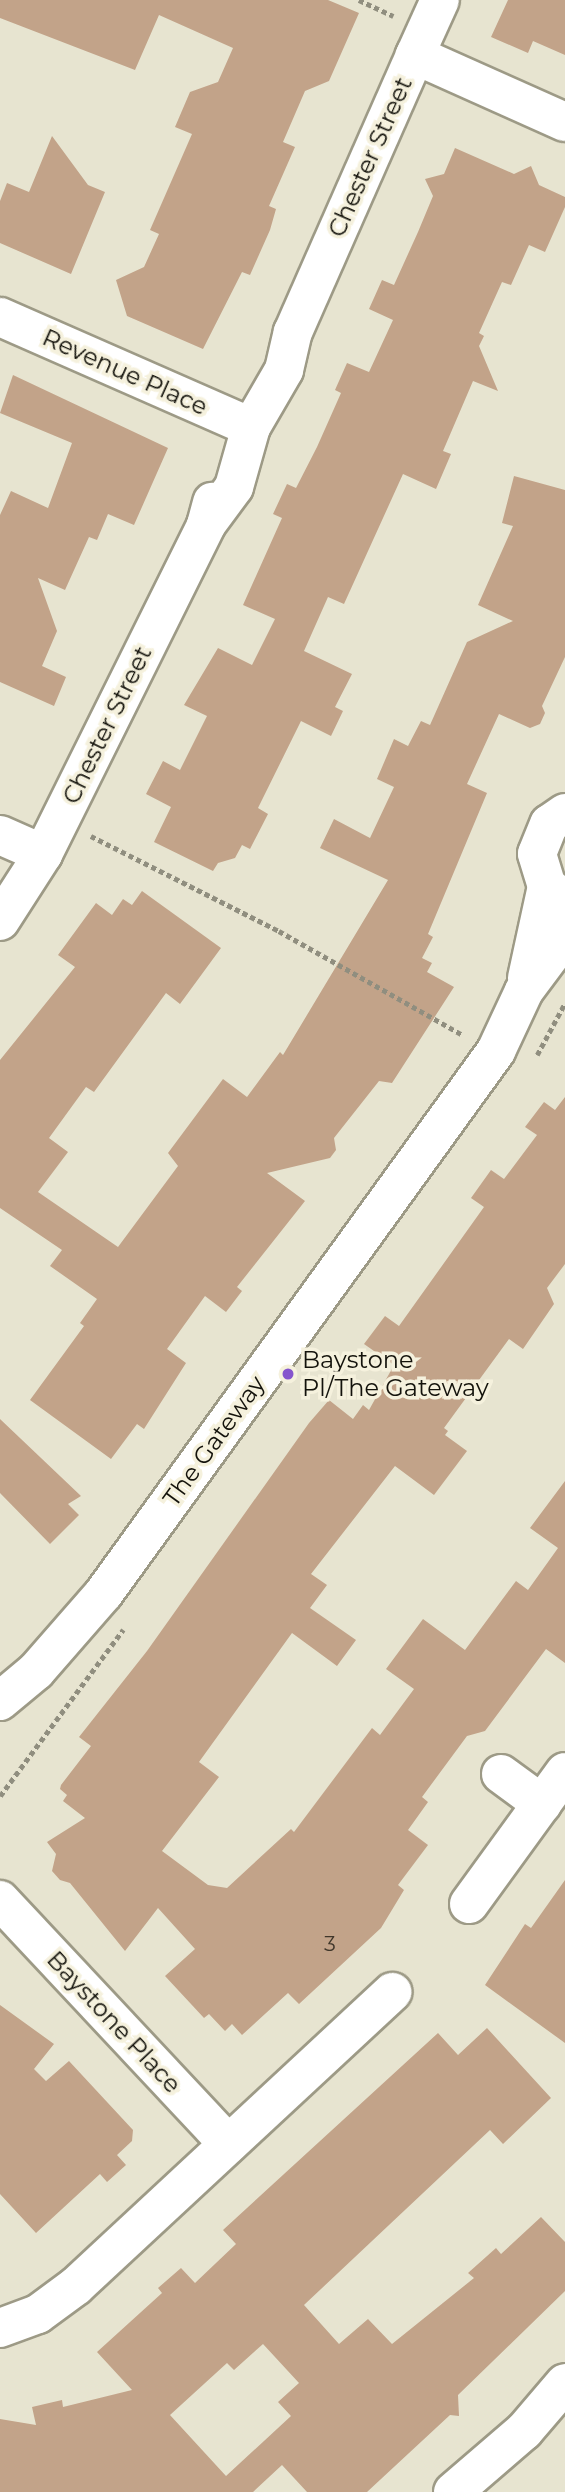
<!DOCTYPE html>
<style>
body{margin:0}
#map{position:relative;width:565px;height:2492px;overflow:hidden;background:#e7e4d0;font-family:Montserrat,sans-serif}
div>[style]{position:absolute}
.building>*{inset:0;background:#c2a389}
.path>*{height:4.5px;margin-top:-2.25px;transform-origin:0;background:repeating-linear-gradient(90deg,#908e7f 0 5px,transparent 0 8.5px)}
.roads{filter:drop-shadow(2px 0 #9d9a86) drop-shadow(-2px 0 #9d9a86) drop-shadow(0 2px #9d9a86) drop-shadow(0 -2px #9d9a86)}
.minor>*{height:38px;margin:-19px;padding:0 19px;transform-origin:19px;border-radius:19px;background:#fff}
.dots>*{width:19px;height:19px;translate:-50% -50%;box-sizing:border-box;border:4px solid #f5f1dd;border-radius:50%}
span{translate:-50% -50%;white-space:nowrap;text-align:center;line-height:1.15;-webkit-text-stroke:7px #f5f1dd;paint-order:stroke}
.number-label{font-size:21px;color:#3f362a}
.number-label span{-webkit-text-stroke-width:0}
.street-label{font-size:24px;color:#13120b}
.poi-label{font-size:24px;color:#13120b}
.left{translate:0 -50%;text-align:left}
</style>
<div id="map">
<div class="building">
<div style="clip-path:polygon(0 0,328px 0,359px 13px,329px 81px,305px 91px,283px 142px,295px 147px,269px 206px,276px 209px,270px 230px,250px 275px,242px 272px,203px 349px,127px 316px,116px 280px,144px 267px,159px 234px,150px 230px,192px 134px,175px 127px,190px 92px,218px 82px,233px 48px,159px 15px,135px 70px,0 18px)"></div>
<div style="clip-path:polygon(508px 0,565px 0,565px 55px,533px 41px,528px 53px,491px 37px)"></div>
<div style="clip-path:polygon(52px 136px,88px 185px,105px 192px,71px 274px,0 243px,0 201px,7px 183px,29px 192px)"></div>
<div style="clip-path:polygon(455px 148px,514px 174px,531px 166px,539px 185px,565px 197px,565px 207px,545px 252px,529px 245px,511px 285px,502px 282px,479px 333px,484px 336px,479px 346px,498px 391px,473px 381px,443px 451px,451px 454px,436px 489px,403px 474px,344px 604px,328px 597px,304px 651px,352px 674px,335px 707px,343px 711px,331px 736px,301px 721px,258px 808px,268px 814px,250px 849px,242px 845px,235px 858px,218px 863px,213px 871px,154px 842px,171px 807px,146px 794px,163px 761px,180px 770px,207px 716px,184px 705px,218px 648px,252px 665px,275px 619px,243px 605px,282px 518px,273px 514px,287px 484px,296px 488px,317px 447px,341px 393px,335px 390px,347px 363px,369px 372px,393px 320px,369px 309px,382px 280px,394px 285px,418px 232px,433px 196px,425px 179px,444px 174px)"></div>
<div style="clip-path:polygon(13px 375px,168px 448px,134px 525px,108px 514px,97px 540px,89px 537px,65px 590px,38px 578px,57px 631px,42px 666px,66px 677px,54px 706px,0 682px,0 515px,11px 491px,48px 508px,72px 443px,0 413px)"></div>
<div style="clip-path:polygon(514px 476px,565px 490px,565px 657px,542px 706px,545px 713px,540px 724px,530px 728px,499px 714px,467px 784px,487px 793px,428px 934px,433px 937px,422px 958px,432px 963px,427px 972px,454px 987px,392px 1083px,379px 1081px,334px 1138px,336px 1150px,330px 1158px,267px 1173px,305px 1201px,237px 1287px,242px 1291px,226px 1312px,205px 1296px,167px 1349px,186px 1363px,144px 1429px,137px 1424px,111px 1459px,30px 1400px,84px 1326px,80px 1323px,97px 1299px,50px 1266px,62px 1250px,0 1208px,0 1060px,75px 967px,58px 955px,96px 903px,112px 915px,123px 899px,132px 905px,142px 891px,221px 948px,180px 1004px,166px 993px,94px 1092px,86px 1087px,49px 1138px,68px 1152px,38px 1192px,118px 1247px,178px 1166px,168px 1153px,223px 1079px,247px 1097px,280px 1052px,283px 1055px,388px 880px,320px 848px,334px 819px,370px 838px,394px 787px,377px 779px,394px 739px,408px 746px,421px 721px,430px 725px,467px 642px,513px 621px,478px 605px,513px 526px,502px 523px)"></div>
<div style="clip-path:polygon(565px 1097px,565px 1264px,547px 1288px,554px 1304px,523px 1349px,509px 1339px,444px 1428px,448px 1431px,445px 1435px,467px 1451px,434px 1495px,395px 1466px,311px 1574px,327px 1585px,310px 1608px,356px 1640px,337px 1666px,292px 1633px,199px 1762px,219px 1777px,162px 1851px,208px 1885px,227px 1888px,291px 1829px,294px 1832px,372px 1728px,380px 1735px,414px 1689px,386px 1669px,423px 1619px,465px 1650px,516px 1581px,528px 1590px,558px 1548px,530px 1528px,565px 1481px,565px 1663px,546px 1649px,485px 1731px,467px 1736px,422px 1797px,428px 1802px,408px 1830px,428px 1845px,398px 1885px,404px 1890px,381px 1928px,299px 2004px,288px 1993px,242px 2035px,232px 2024px,225px 2031px,209px 2014px,204px 2018px,165px 1976px,195px 1949px,158px 1908px,125px 1951px,70px 1883px,60px 1880px,52px 1871px,56px 1854px,47px 1842px,85px 1818px,63px 1801px,67px 1795px,60px 1789px,61px 1785px,91px 1746px,79px 1737px,147px 1651px,309px 1423px,329px 1400px,353px 1419px,363px 1405px,369px 1410px,394px 1365px,364px 1344px,385px 1316px,399px 1326px,484px 1207px,471px 1198px,491px 1170px,504px 1179px,537px 1135px,525px 1127px,544px 1102px,555px 1110px)"></div>
<div style="clip-path:polygon(0 1419px,81px 1496px,68px 1504px,79px 1515px,50px 1544px,0 1493px)"></div>
<div style="clip-path:polygon(565px 1880px,565px 2043px,485px 1985px,525px 1924px,531px 1928px)"></div>
<div style="clip-path:polygon(0 2005px,54px 2044px,34px 2069px,46px 2081px,69px 2061px,133px 2130px,132px 2141px,117px 2155px,126px 2165px,107px 2182px,100px 2174px,36px 2233px,0 2194px)"></div>
<div style="clip-path:polygon(evenodd,487px 2028px,551px 2098px,503px 2144px,490px 2130px,304px 2305px,339px 2344px,368px 2319px,392px 2344px,474px 2278px,468px 2273px,496px 2248px,501px 2254px,541px 2217px,565px 2242px,565px 2291px,458px 2395px,459px 2416px,450px 2415px,367px 2492px,307px 2492px,282px 2465px,253px 2492px,0 2492px,0 2419px,36px 2425px,32px 2407px,62px 2400px,63px 2407px,132px 2390px,97px 2352px,162px 2293px,158px 2288px,181px 2268px,195px 2283px,236px 2244px,223px 2230px,438px 2033px,458px 2055px,487px 2028px,263px 2344px,299px 2383px,278px 2402px,291px 2416px,226px 2476px,170px 2415px,227px 2363px,234px 2370px,263px 2344px)"></div>
</div>
<div class="path">
<div style="left:359px;top:0;width:38px;rotate:25deg"></div>
<div style="left:91px;top:836px;width:211px;rotate:26.8deg"></div>
<div style="left:279px;top:931px;width:211px;rotate:29.5deg"></div>
<div style="left:537px;top:1055px;width:59px;rotate:-61.7deg"></div>
<div style="left:0;top:1796px;width:207px;rotate:-53.5deg"></div>
</div>
<div class="roads">
<div class="minor">
<div style="left:415px;top:55px;width:60px;rotate:-65.6deg"></div>
<div style="left:0;top:317px;width:274px;rotate:23.7deg"></div>
<div style="left:206px;top:525px;width:47px;rotate:-53.6deg"></div>
<div style="left:234px;top:487px;width:62px;rotate:-74.2deg"></div>
<div style="left:251px;top:427px;width:66px;rotate:-59.9deg"></div>
<div style="left:284px;top:370px;width:39px;rotate:-77deg"></div>
<div style="left:293px;top:332px;width:303px;rotate:-66.2deg"></div>
<div style="left:415px;top:55px;width:164px;rotate:24.1deg"></div>
<div style="left:565px;top:813px;width:19px;rotate:145deg"></div>
<div style="left:549px;top:824px;width:32px;rotate:112deg"></div>
<div style="left:537px;top:854px;width:34px;rotate:73deg"></div>
<div style="left:547px;top:886px;width:23px;rotate:38deg"></div>
<div style="left:0;top:835px;width:47px;rotate:23.8deg"></div>
<div style="left:0;top:921px;width:80px;rotate:-57.3deg"></div>
<div style="left:43px;top:854px;width:367px;rotate:-63.6deg"></div>
<div style="left:206px;top:525px;width:24px;rotate:-75deg"></div>
<div style="left:527px;top:978px;width:94px;rotate:-77.7deg"></div>
<div style="left:0;top:1701px;width:47px;rotate:-39.8deg"></div>
<div style="left:36px;top:1671px;width:103px;rotate:-48.9deg"></div>
<div style="left:104px;top:1593px;width:669px;rotate:-54.12deg"></div>
<div style="left:496px;top:1051px;width:66px;rotate:-65deg"></div>
<div style="left:524px;top:991px;width:69px;rotate:-53.3deg"></div>
<div style="left:501px;top:1774px;width:51px;rotate:36.2deg"></div>
<div style="left:0;top:1900px;width:334px;rotate:46.9deg"></div>
<div style="left:469px;top:1904px;width:163px;rotate:-54deg"></div>
<div style="left:0;top:2328px;width:40px;rotate:-20.2deg"></div>
<div style="left:38px;top:2314px;width:47px;rotate:-36.4deg"></div>
<div style="left:76px;top:2286px;width:432px;rotate:-42.9deg"></div>
<div style="left:453px;top:2492px;width:94px;rotate:-40.7deg"></div>
<div style="left:524px;top:2431px;width:63px;rotate:-49.5deg"></div>
</div>
</div>
<div class="dots">
<div style="left:288px;top:1374px;background:#8554cd"></div>
</div>
<div class="number-label">
<span style="left:330px;top:1944px">3</span>
</div>
<div class="street-label">
<span style="left:370px;top:157px;rotate:-66deg">Chester Street</span>
<span style="left:125px;top:372px;rotate:24deg">Revenue Place</span>
<span style="left:107px;top:725px;rotate:-64deg">Chester Street</span>
<span style="left:214px;top:1441px;rotate:-54deg">The Gateway</span>
<span style="left:114px;top:2022px;rotate:47deg">Baystone Place</span>
</div>
<div class="poi-label">
<span class="left" style="left:302px;top:1374px">Baystone<br>Pl/The Gateway</span>
</div>
</div>
